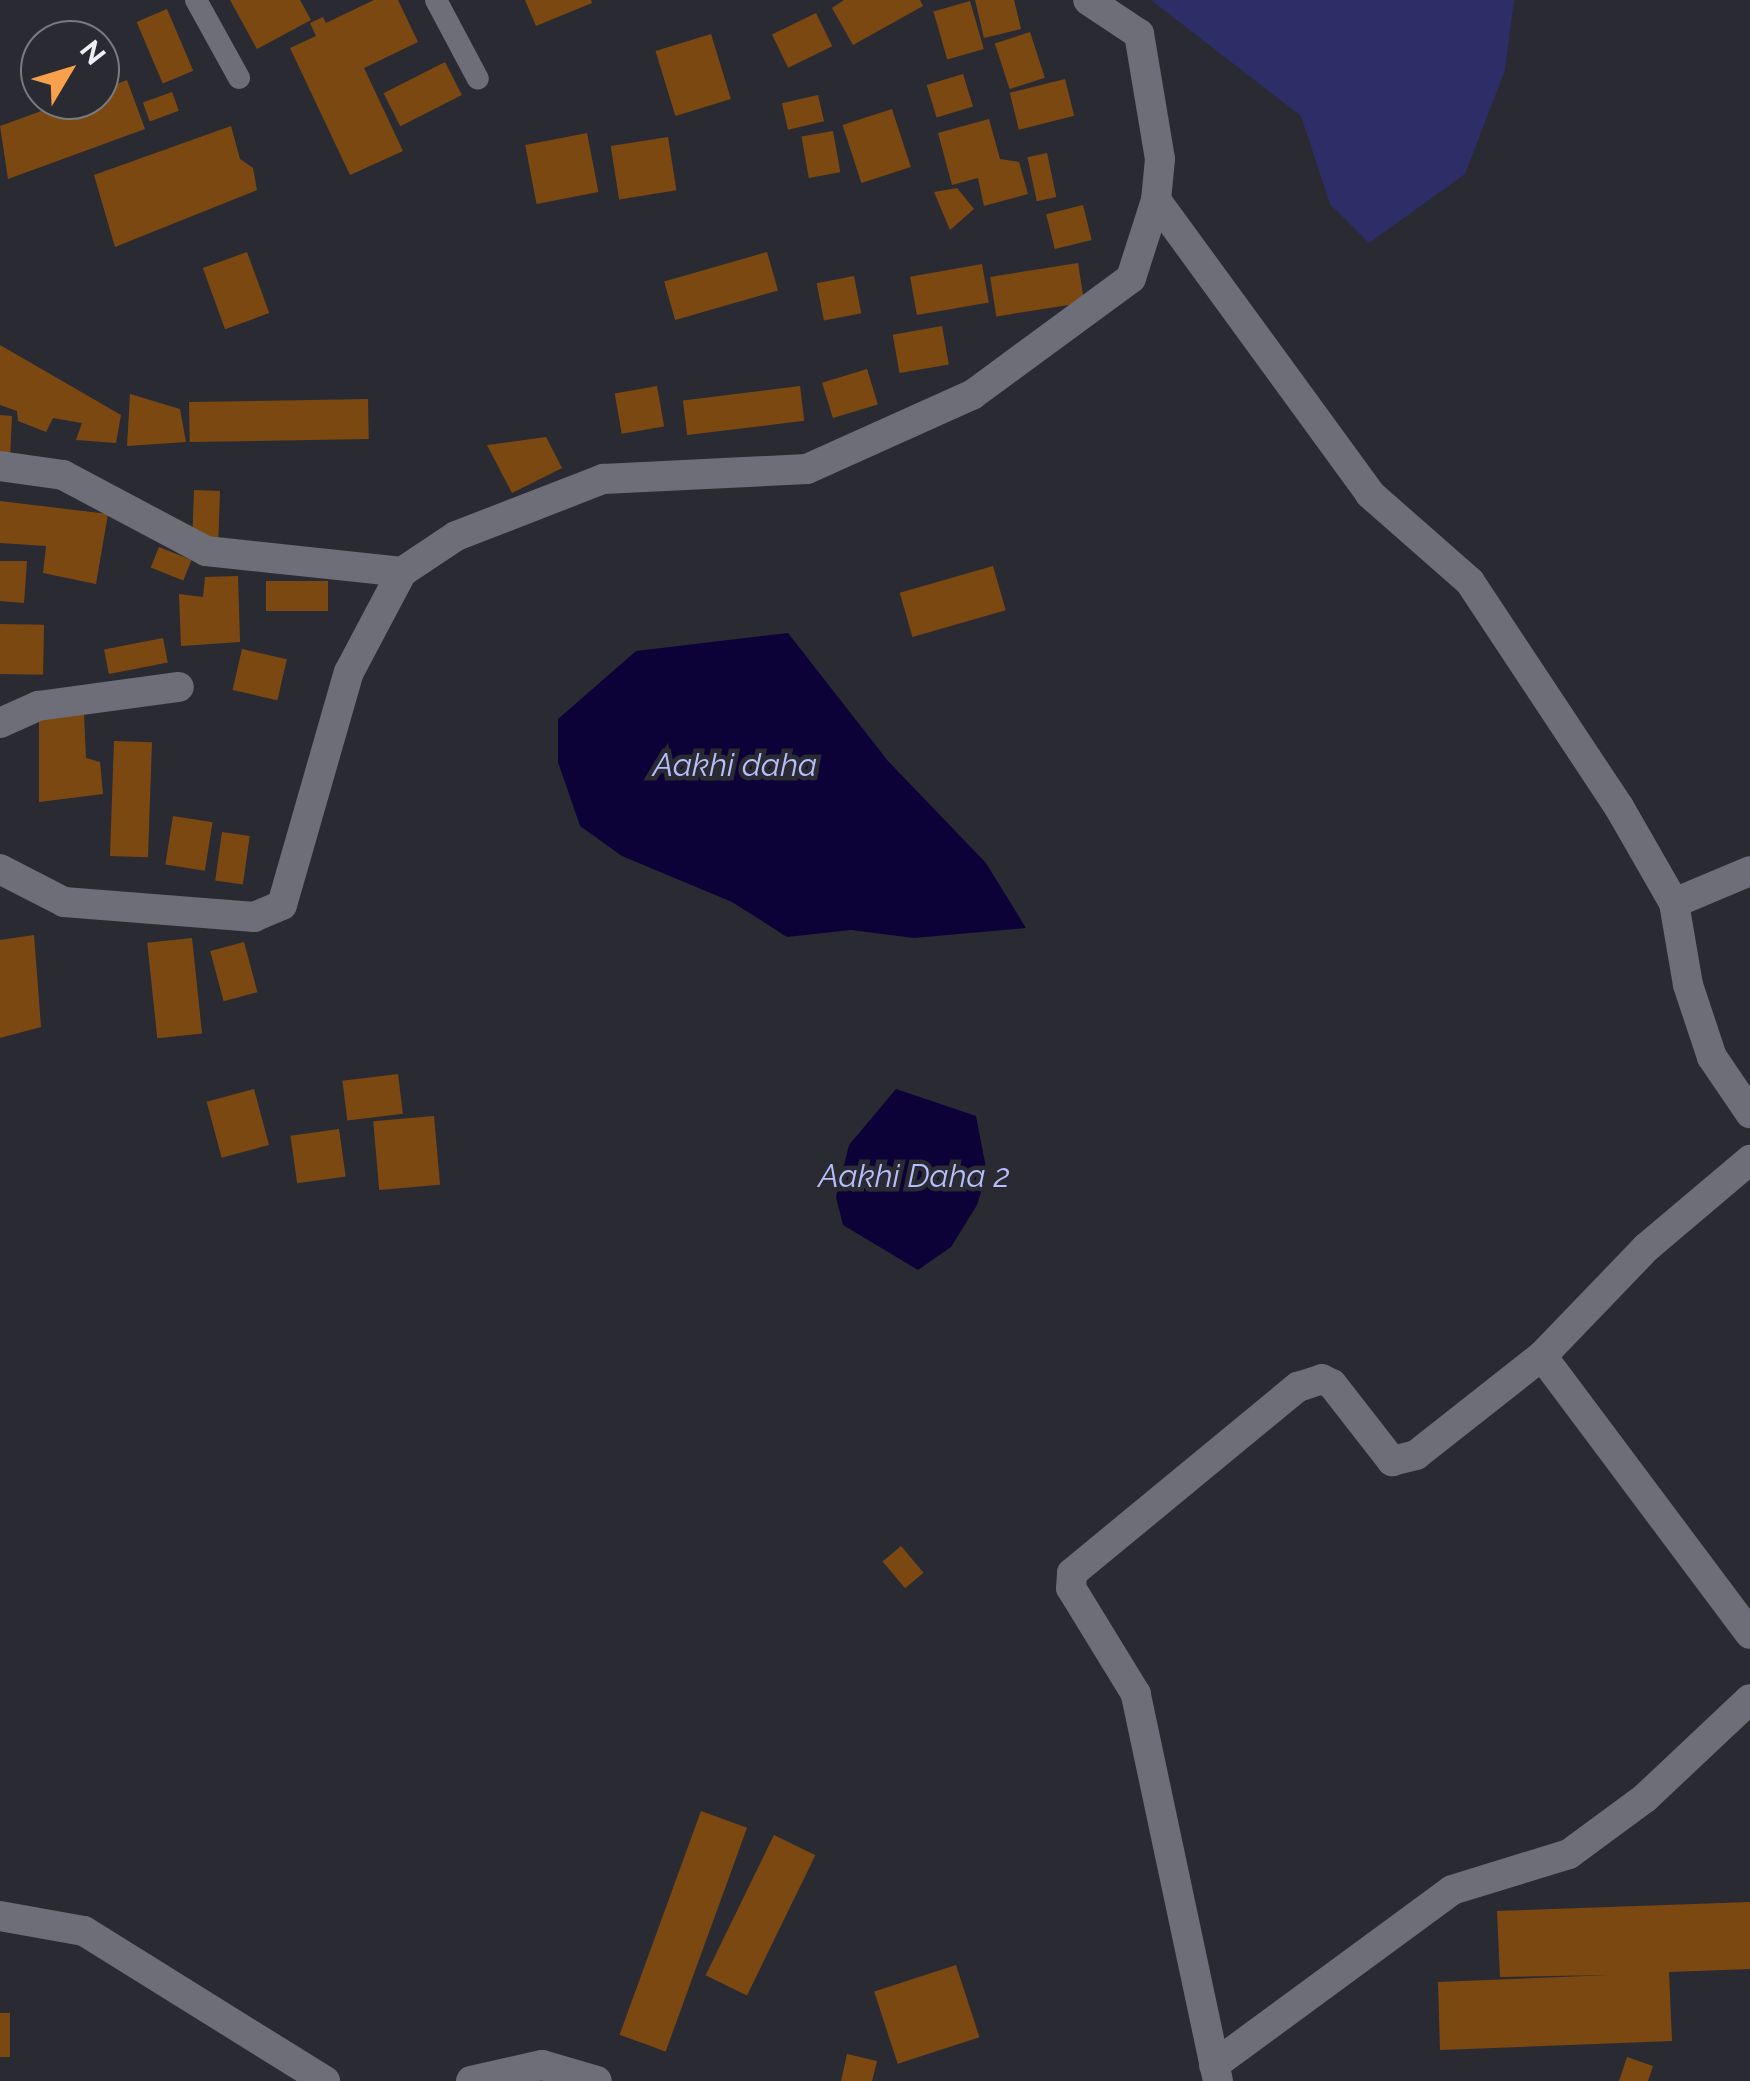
<!DOCTYPE html>
<style>
body{margin:0}
#map{position:relative;width:1750px;height:2081px;overflow:hidden;background:#2a2b32;font-family:Raleway,sans-serif}
div>[style]{position:absolute}
.green>*{inset:0;background:#2d2e67}
.water>*{inset:0;background:#0c0238}
.building>*{inset:0;background:#7c4811;transform-origin:0 0}
.lane>*{height:22px;margin:-11px;padding:0 11px;transform-origin:11px;border-radius:11px;background:#6d6e77}
.street>*{height:30px;margin:-15px;padding:0 15px;transform-origin:15px;border-radius:15px;background:#6d6e77}
.secondary>*{height:30px;margin:-15px;padding:0 15px;transform-origin:15px;border-radius:15px;background:#6d6e77}
span{translate:-50% -50%;white-space:nowrap;text-align:center;line-height:1.15;-webkit-text-stroke:9px #2a2b32;paint-order:stroke}
.water-label{font-size:32px;color:#b6befd;font-style:italic}
.north{position:absolute;left:20px;top:20px;width:100px;height:100px;box-sizing:border-box;background:#2a2b32;border:2px solid #797a80;border-radius:50%;rotate:52deg;font-size:28px;font-weight:700;line-height:40px;text-align:center;color:#eff0f4}
.north::after{content:'';display:block;margin:auto;width:35px;height:45px;background:#f9a04c;clip-path:polygon(50% 0,100% 100%,50% 72%,0 100%)}
</style>
<div id="map">
<div class="green">
<div style="clip-path:polygon(1151px 0,1514px 0,1505px 70px,1465px 174px,1369px 243px,1330px 204px,1301px 116px)"></div>
</div>
<div class="water">
<div style="clip-path:polygon(788px 633px,888px 761px,986px 863px,1026px 928px,914px 938px,851px 930px,787px 937px,732px 902px,622px 856px,580px 826px,558px 762px,558px 719px,636px 651px)"></div>
<div style="clip-path:polygon(896px 1089px,976px 1116px,987px 1173px,977px 1205px,951px 1247px,918px 1270px,843px 1225px,836px 1197px,849px 1145px)"></div>
</div>
<div class="building">
<div style="clip-path:polygon(230px 0,300px 0,311px 20px,257px 49px)"></div>
<div style="clip-path:polygon(374px 0,398px 0,418px 42px,364px 68px,403px 151px,350px 175px,290px 48px,316px 36px,310px 23px,323px 17px,326px 23px)"></div>
<div style="clip-path:polygon(525px 0,591px 0,592px 3px,536px 26px)"></div>
<div style="clip-path:polygon(920px 0,923px 6px,853px 45px,832px 8px,844px 0)"></div>
<div style="clip-path:polygon(975px 0,1014px 0,1021px 29px,984px 38px)"></div>
<div style="left:970px;top:1px;width:50px;height:38px;rotate:74deg"></div>
<div style="left:167px;top:9px;width:67px;height:33px;rotate:67deg"></div>
<div style="left:816px;top:13px;width:37px;height:49px;rotate:64deg"></div>
<div style="left:1030px;top:32px;width:48px;height:37px;rotate:72deg"></div>
<div style="left:711px;top:34px;width:68px;height:58px;rotate:73deg"></div>
<div style="left:445px;top:62px;width:37px;height:69px;rotate:63deg"></div>
<div style="left:963px;top:74px;width:34px;height:38px;rotate:73deg"></div>
<div style="left:1065px;top:79px;width:38px;height:57px;rotate:76deg"></div>
<div style="clip-path:polygon(127px 80px,145px 129px,8px 179px,0 126px,72px 100px,100px 100px,100px 90px)"></div>
<div style="left:172px;top:92px;width:20px;height:31px;rotate:70deg"></div>
<div style="left:818px;top:95px;width:27px;height:37px;rotate:77deg"></div>
<div style="left:892px;top:109px;width:61px;height:52px;rotate:72deg"></div>
<div style="clip-path:polygon(989px 119px,1000px 159px,1019px 162px,1028px 194px,984px 206px,978px 178px,952px 185px,938px 133px)"></div>
<div style="clip-path:polygon(231px 126px,240px 159px,253px 168px,257px 190px,115px 247px,94px 175px)"></div>
<div style="left:833px;top:131px;width:42px;height:32px;rotate:80deg"></div>
<div style="left:587px;top:133px;width:60px;height:63px;rotate:79deg"></div>
<div style="left:668px;top:137px;width:54px;height:58px;rotate:81deg"></div>
<div style="left:1047px;top:153px;width:45px;height:20px;rotate:78deg"></div>
<div style="clip-path:polygon(957px 188px,974px 209px,950px 230px,934px 192px)"></div>
<div style="left:1083px;top:205px;width:36px;height:38px;rotate:76deg"></div>
<div style="left:247px;top:252px;width:65px;height:47px;rotate:70deg"></div>
<div style="left:767px;top:252px;width:40px;height:107px;rotate:74deg"></div>
<div style="left:1078px;top:263px;width:40px;height:89px;rotate:81deg"></div>
<div style="left:982px;top:264px;width:39px;height:73px;rotate:80deg"></div>
<div style="left:854px;top:276px;width:38px;height:38px;rotate:79deg"></div>
<div style="left:942px;top:326px;width:39px;height:50px;rotate:80deg"></div>
<div style="clip-path:polygon(0 345px,121px 415px,116px 443px,76px 440px,82px 423px,53px 418px,46px 432px,18px 421px,17px 411px,0 405px)"></div>
<div style="left:867px;top:369px;width:37px;height:47px;rotate:73deg"></div>
<div style="left:657px;top:386px;width:41px;height:43px;rotate:80deg"></div>
<div style="left:800px;top:386px;width:35px;height:118px;rotate:83deg"></div>
<div style="clip-path:polygon(130px 394px,180px 409px,186px 442px,127px 446px)"></div>
<div style="left:368px;top:399px;width:40px;height:179px;rotate:89deg"></div>
<div style="clip-path:polygon(0 415px,12px 416px,10px 459px,0 459px)"></div>
<div style="clip-path:polygon(546px 437px,562px 468px,512px 493px,487px 445px)"></div>
<div style="left:194px;top:490px;width:26px;height:46px;rotate:2deg"></div>
<div style="clip-path:polygon(0 501px,108px 514px,96px 584px,43px 573px,46px 546px,0 543px)"></div>
<div style="left:159px;top:547px;width:35px;height:22px;rotate:22deg"></div>
<div style="clip-path:polygon(0 561px,27px 561px,24px 603px,0 601px)"></div>
<div style="left:993px;top:566px;width:46px;height:97px;rotate:74deg"></div>
<div style="clip-path:polygon(238px 576px,240px 642px,181px 646px,179px 594px,203px 597px,205px 577px)"></div>
<div style="left:266px;top:581px;width:62px;height:30px"></div>
<div style="left:0;top:624px;width:44px;height:50px;rotate:1deg"></div>
<div style="left:163px;top:638px;width:25px;height:60px;rotate:79deg"></div>
<div style="left:242px;top:649px;width:46px;height:42px;rotate:13deg"></div>
<div style="clip-path:polygon(84px 714px,86px 758px,100px 762px,103px 794px,39px 802px,39px 719px)"></div>
<div style="left:114px;top:741px;width:38px;height:115px;rotate:2deg"></div>
<div style="left:173px;top:816px;width:40px;height:49px;rotate:9deg"></div>
<div style="left:222px;top:832px;width:28px;height:49px;rotate:8deg"></div>
<div style="clip-path:polygon(34px 935px,41px 1027px,0 1038px,0 940px)"></div>
<div style="left:192px;top:938px;width:96px;height:45px;rotate:84deg"></div>
<div style="left:244px;top:942px;width:52px;height:35px;rotate:75deg"></div>
<div style="left:398px;top:1074px;width:40px;height:56px;rotate:83deg"></div>
<div style="left:254px;top:1089px;width:58px;height:49px;rotate:75deg"></div>
<div style="left:434px;top:1116px;width:69px;height:61px;rotate:85deg"></div>
<div style="left:339px;top:1129px;width:48px;height:49px;rotate:82deg"></div>
<div style="left:901px;top:1546px;width:35px;height:24px;rotate:50deg"></div>
<div style="left:701px;top:1811px;width:49px;height:238px;rotate:20deg"></div>
<div style="left:774px;top:1835px;width:46px;height:156px;rotate:26deg"></div>
<div style="clip-path:polygon(1750px 1902px,1750px 1969px,1669px 1972px,1672px 2041px,1440px 2050px,1438px 1982px,1610px 1975px,1500px 1977px,1497px 1911px)"></div>
<div style="left:956px;top:1965px;width:76px;height:86px;rotate:72deg"></div>
<div style="left:0;top:2013px;width:10px;height:44px"></div>
<div style="clip-path:polygon(847px 2054px,877px 2061px,872px 2081px,841px 2081px)"></div>
<div style="clip-path:polygon(1627px 2057px,1653px 2066px,1648px 2081px,1619px 2081px)"></div>
</div>
<div class="lane">
<div style="left:196px;top:0;width:89px;rotate:61.1deg"></div>
<div style="left:436px;top:0;width:89px;rotate:62deg"></div>
</div>
<div class="street">
<div style="left:1156px;top:200px;width:364px;rotate:53.9deg"></div>
<div style="left:1370px;top:494px;width:133px;rotate:41.3deg"></div>
<div style="left:1470px;top:582px;width:270px;rotate:56.5deg"></div>
<div style="left:1619px;top:807px;width:111px;rotate:60.2deg"></div>
<div style="left:1674px;top:903px;width:83px;rotate:80.3deg"></div>
<div style="left:1688px;top:985px;width:76px;rotate:71.6deg"></div>
<div style="left:1712px;top:1057px;width:68px;rotate:55.8deg"></div>
<div style="left:0;top:466px;width:64px;rotate:8.1deg"></div>
<div style="left:63px;top:475px;width:162px;rotate:28deg"></div>
<div style="left:206px;top:551px;width:197px;rotate:6.1deg"></div>
<div style="left:0;top:723px;width:42px;rotate:-24.1deg"></div>
<div style="left:38px;top:706px;width:142px;rotate:-7.7deg"></div>
<div style="left:1674px;top:903px;width:82px;rotate:-22.8deg"></div>
<div style="left:1542px;top:1356px;width:347px;rotate:53.2deg"></div>
<div style="left:0;top:1916px;width:85px;rotate:10.1deg"></div>
<div style="left:84px;top:1931px;width:284px;rotate:31.9deg"></div>
<div style="left:1214px;top:2065px;width:295px;rotate:-36.3deg"></div>
<div style="left:1452px;top:1890px;width:122px;rotate:-17.1deg"></div>
<div style="left:1569px;top:1854px;width:94px;rotate:-36.4deg"></div>
<div style="left:1645px;top:1798px;width:144px;rotate:-43.3deg"></div>
<div style="left:471px;top:2081px;width:73px;rotate:-12.7deg"></div>
<div style="left:542px;top:2065px;width:57px;rotate:16.2deg"></div>
<div style="left:1218px;top:2081px;width:396px;rotate:-102deg"></div>
<div style="left:1136px;top:1694px;width:124px;rotate:-121.5deg"></div>
<div style="left:1071px;top:1588px;width:15px;rotate:-86deg"></div>
<div style="left:1072px;top:1573px;width:293px;rotate:-39.5deg"></div>
<div style="left:1298px;top:1387px;width:25px;rotate:-18deg"></div>
<div style="left:1322px;top:1379px;width:11px;rotate:27deg"></div>
<div style="left:1332px;top:1384px;width:98px;rotate:52.1deg"></div>
<div style="left:1392px;top:1461px;width:25px;rotate:-14deg"></div>
<div style="left:1416px;top:1455px;width:160px;rotate:-38.2deg"></div>
<div style="left:1542px;top:1356px;width:151px;rotate:-46.1deg"></div>
<div style="left:1647px;top:1247px;width:135px;rotate:-40.2deg"></div>
</div>
<div class="secondary">
<div style="left:0;top:869px;width:72px;rotate:27.3deg"></div>
<div style="left:64px;top:902px;width:191px;rotate:4.5deg"></div>
<div style="left:254px;top:917px;width:30px;rotate:-23deg"></div>
<div style="left:282px;top:905px;width:242px;rotate:-74deg"></div>
<div style="left:349px;top:672px;width:113px;rotate:-62.1deg"></div>
<div style="left:402px;top:572px;width:65px;rotate:-33.7deg"></div>
<div style="left:456px;top:536px;width:158px;rotate:-21.2deg"></div>
<div style="left:603px;top:479px;width:204px;rotate:-2.8deg"></div>
<div style="left:807px;top:469px;width:181px;rotate:-24.2deg"></div>
<div style="left:972px;top:395px;width:197px;rotate:-36.3deg"></div>
<div style="left:1131px;top:278px;width:82px;rotate:-72.2deg"></div>
<div style="left:1156px;top:200px;width:41px;rotate:-84.4deg"></div>
<div style="left:1160px;top:159px;width:127px;rotate:-99.5deg"></div>
<div style="left:1139px;top:34px;width:61px;rotate:-146.3deg"></div>
</div>
<div class="water-label">
<span style="left:735px;top:765px">Aakhi daha</span>
<span style="left:914px;top:1176px">Aakhi Daha 2</span>
</div>
<div class="north">N</div>
</div>
